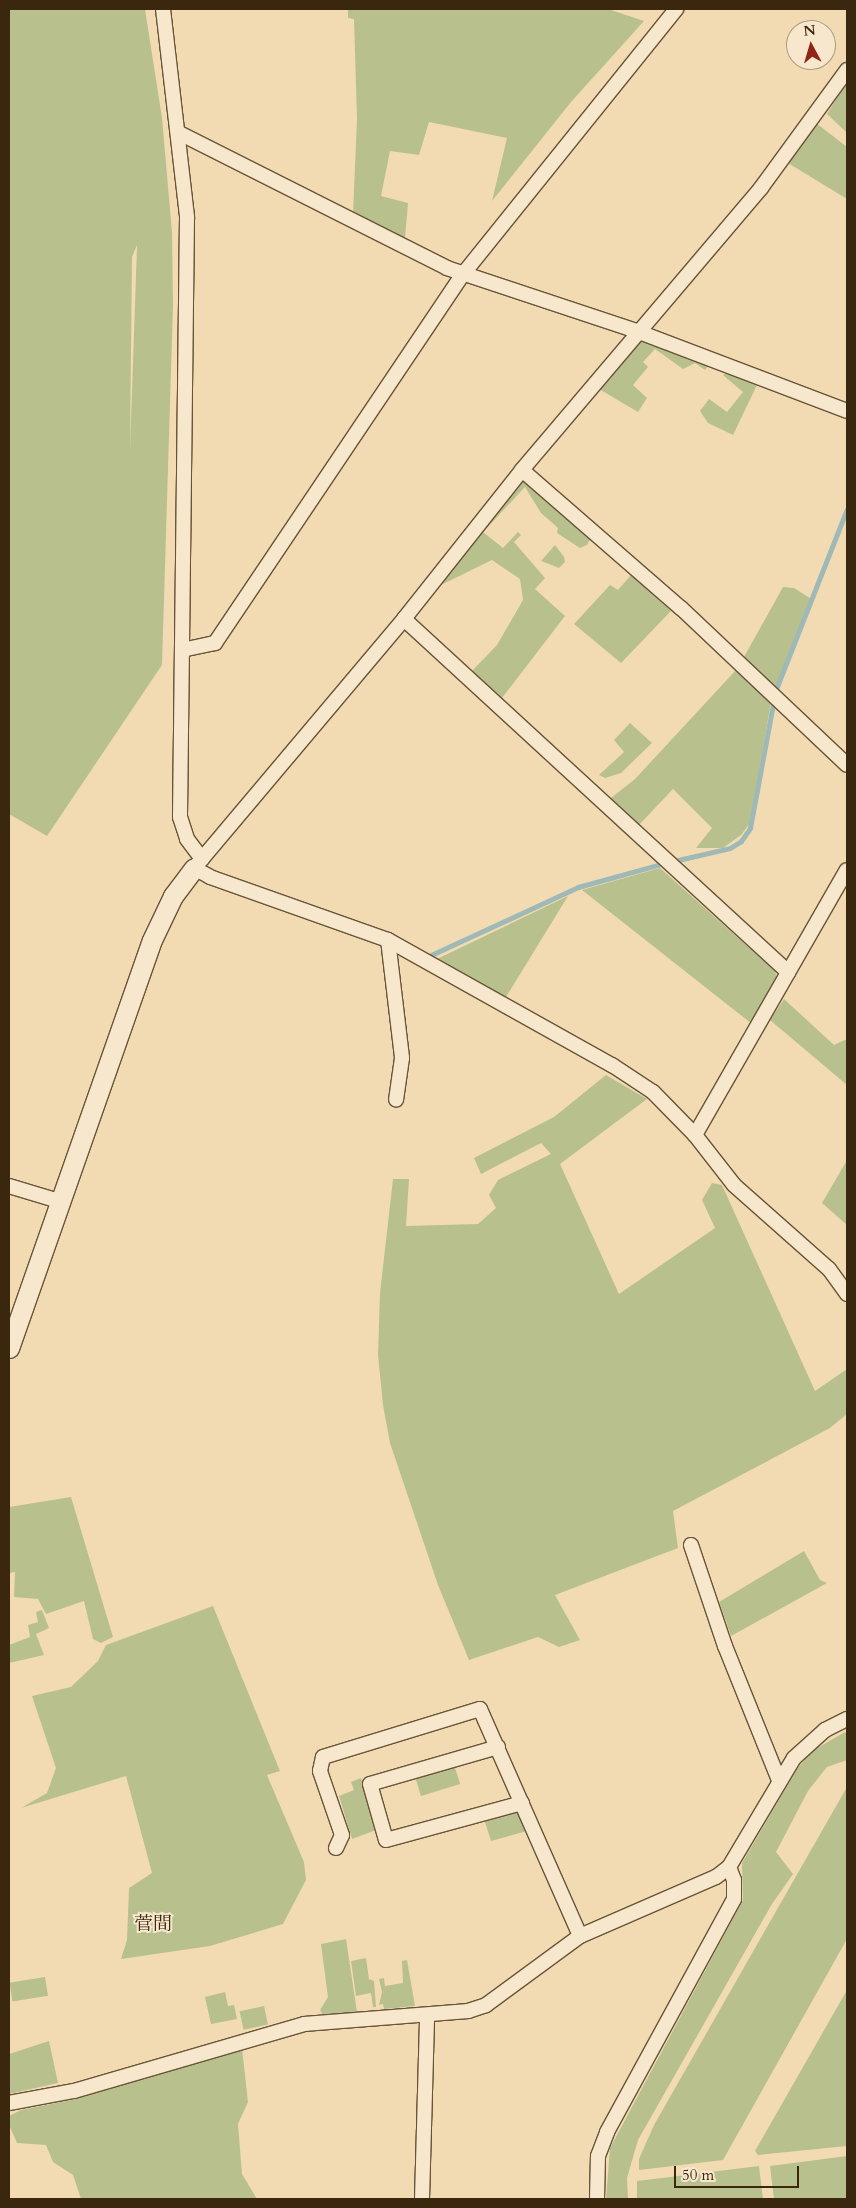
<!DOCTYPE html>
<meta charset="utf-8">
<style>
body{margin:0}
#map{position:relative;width:856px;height:2208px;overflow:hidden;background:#f2dbb2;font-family:Cardo,"Noto Serif JP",serif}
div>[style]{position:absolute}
.green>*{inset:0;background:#b8c18e;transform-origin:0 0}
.stream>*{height:5px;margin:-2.5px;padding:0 2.5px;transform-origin:2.5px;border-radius:2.5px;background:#9fb9b6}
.roads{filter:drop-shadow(1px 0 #685437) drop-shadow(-1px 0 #685437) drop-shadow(0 1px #685437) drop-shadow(0 -1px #685437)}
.street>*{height:14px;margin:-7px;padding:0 7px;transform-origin:7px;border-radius:7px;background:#f7e8cd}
.secondary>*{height:19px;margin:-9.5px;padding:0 9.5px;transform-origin:9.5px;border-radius:9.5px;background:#f7e8cd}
span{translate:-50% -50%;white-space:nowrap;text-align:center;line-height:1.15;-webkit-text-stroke:4px #f7e8cd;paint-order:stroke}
.quarter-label{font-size:19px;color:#3a270e}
.frame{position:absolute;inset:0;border:10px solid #3a270e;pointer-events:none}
.north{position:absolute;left:786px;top:20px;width:50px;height:50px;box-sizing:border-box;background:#f7e8cd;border:1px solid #ab9b81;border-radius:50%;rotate:354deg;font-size:14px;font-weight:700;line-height:20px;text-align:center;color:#3a270e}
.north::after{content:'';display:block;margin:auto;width:18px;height:22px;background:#8f2418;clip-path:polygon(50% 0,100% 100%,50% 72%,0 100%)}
.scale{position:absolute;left:674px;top:2166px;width:125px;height:22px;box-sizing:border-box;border:2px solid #3a270e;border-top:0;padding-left:6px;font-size:15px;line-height:18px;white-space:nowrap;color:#3a270e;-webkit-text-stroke:4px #f7e8cd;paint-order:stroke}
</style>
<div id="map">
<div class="green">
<div style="clip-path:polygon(evenodd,9px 9px,145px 9px,162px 118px,172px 232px,173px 305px,162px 665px,47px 836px,9px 814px,9px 9px,137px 245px,137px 246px,130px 450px,132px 257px,137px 245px)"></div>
<div style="clip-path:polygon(348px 9px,608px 9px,644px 21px,571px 102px,492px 201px,507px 138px,429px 122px,419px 155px,390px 151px,381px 196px,408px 203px,405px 238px,353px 213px,357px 119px,354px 19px,348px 18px)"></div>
<div style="clip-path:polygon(847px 81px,847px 133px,827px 114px)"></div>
<div style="clip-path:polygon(816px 123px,847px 147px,847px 199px,788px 163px)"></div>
<div style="clip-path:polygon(643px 338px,709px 365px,705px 370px,695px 363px,683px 369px,655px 349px,643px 362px,648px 367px,633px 385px,647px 398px,638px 412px,599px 389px)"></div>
<div style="clip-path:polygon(726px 373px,757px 385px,733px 435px,708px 423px,700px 411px,709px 399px,727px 412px,743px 392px,723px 375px)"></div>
<div style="clip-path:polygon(523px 479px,592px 536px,587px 545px,580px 548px,557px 533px,558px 528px,541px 513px,525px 487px,483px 532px,503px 548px,518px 532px,521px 535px,514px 542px,545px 578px,535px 589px,565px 616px,502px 698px,472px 671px,497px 645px,523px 600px,520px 579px,492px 560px,443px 584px,442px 577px)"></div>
<div style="clip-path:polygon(555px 545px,564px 557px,565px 562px,559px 568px,541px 561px)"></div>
<div style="clip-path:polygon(631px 575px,671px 611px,621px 663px,574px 624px,610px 585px,618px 590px)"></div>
<div style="clip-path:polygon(783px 587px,794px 588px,813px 600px,777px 688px,744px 657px)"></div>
<div style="clip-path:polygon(736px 670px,771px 702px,750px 823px,741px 835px,723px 848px,696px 848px,712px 828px,673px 789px,638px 826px,611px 798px,635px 779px)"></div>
<div style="clip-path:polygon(630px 723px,652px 743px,621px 773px,605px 778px,599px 775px,624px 752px,614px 740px)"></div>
<div style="clip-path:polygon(660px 868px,775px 971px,777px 979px,752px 1024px,582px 890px)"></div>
<div style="clip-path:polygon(568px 896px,506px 997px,437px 959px)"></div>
<div style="clip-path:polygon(784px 999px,834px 1045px,847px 1039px,847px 1085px,770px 1020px)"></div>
<div style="clip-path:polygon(606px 1075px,647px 1099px,560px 1164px,619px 1294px,715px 1228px,702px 1200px,712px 1183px,722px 1185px,815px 1391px,847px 1369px,847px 1414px,830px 1428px,673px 1511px,678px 1548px,555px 1595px,580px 1640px,559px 1647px,538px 1637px,469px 1660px,438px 1585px,390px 1443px,383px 1405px,378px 1355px,380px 1293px,393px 1179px,409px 1179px,406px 1226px,478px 1224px,496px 1208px,489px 1195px,498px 1180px,551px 1154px,541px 1143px,481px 1174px,474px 1158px,554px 1117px)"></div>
<div style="clip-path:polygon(847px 1160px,847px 1225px,822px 1203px)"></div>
<div style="clip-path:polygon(71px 1497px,113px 1637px,101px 1643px,93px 1639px,84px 1601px,46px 1614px,38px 1599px,14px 1597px,15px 1572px,9px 1573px,9px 1507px)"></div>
<div style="clip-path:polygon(804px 1551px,820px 1580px,827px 1583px,731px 1636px,719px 1602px)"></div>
<div style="clip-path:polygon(213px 1606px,280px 1771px,267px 1775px,304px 1862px,306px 1880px,283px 1924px,210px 1946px,121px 1959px,127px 1940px,129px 1888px,152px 1873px,126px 1776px,21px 1808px,47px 1793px,56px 1768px,32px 1696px,71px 1687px,98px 1661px,106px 1645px)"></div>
<div style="clip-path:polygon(42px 1610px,49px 1628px,36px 1634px,44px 1655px,9px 1663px,9px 1645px,30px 1637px,28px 1625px,38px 1622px,36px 1612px)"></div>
<div style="clip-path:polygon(845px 1732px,847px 1734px,847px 1760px,827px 1767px,808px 1791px,776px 1852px,793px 1874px,772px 1904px,638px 2140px,627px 2178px,628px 2199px,606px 2199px,610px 2148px,743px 1900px,742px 1863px,797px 1769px,812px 1751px)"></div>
<div style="left:454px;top:1764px;width:21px;height:41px;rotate:73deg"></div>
<div style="clip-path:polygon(361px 1778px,376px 1830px,352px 1839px,339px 1796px,354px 1790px,351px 1782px)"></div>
<div style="clip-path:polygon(847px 1787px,847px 1939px,723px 2160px,639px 2170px,639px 2159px,654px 2125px)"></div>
<div style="clip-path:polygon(513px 1811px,519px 1813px,527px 1831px,491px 1841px,484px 1819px)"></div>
<div style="clip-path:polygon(346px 1939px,357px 2012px,323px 2015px,320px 2010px,328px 1997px,321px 1944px)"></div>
<div style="clip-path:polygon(366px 1958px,369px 1979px,374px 1981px,376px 2007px,373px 2007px,371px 1993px,356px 1996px,351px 1961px)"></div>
<div style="clip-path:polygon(407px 1960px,415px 2006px,384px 2009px,383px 2004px,379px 2005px,382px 1992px,379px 1979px,384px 1978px,385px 1986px,403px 1983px,402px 1961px)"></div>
<div style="left:45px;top:1977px;width:19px;height:36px;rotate:81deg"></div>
<div style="clip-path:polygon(847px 1990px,847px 2146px,758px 2155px,755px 2151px)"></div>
<div style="clip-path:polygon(225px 1992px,228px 2006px,234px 2005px,237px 2019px,211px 2024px,205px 1997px)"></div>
<div style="left:264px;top:2006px;width:19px;height:25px;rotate:78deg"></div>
<div style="clip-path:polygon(49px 2041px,58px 2083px,9px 2094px,9px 2054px)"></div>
<div style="clip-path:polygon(242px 2048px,248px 2102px,238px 2124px,242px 2174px,257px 2199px,81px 2199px,73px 2175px,53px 2162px,46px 2145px,17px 2143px,9px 2125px,9px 2116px,21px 2110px,76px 2099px)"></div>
<div style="clip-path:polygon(847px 2156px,847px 2199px,774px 2199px,770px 2166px)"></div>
<div style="clip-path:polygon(759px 2166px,763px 2199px,637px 2199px,637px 2181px)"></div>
</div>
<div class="stream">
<div style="left:776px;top:689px;width:193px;rotate:-68.5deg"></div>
<div style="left:678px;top:860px;width:53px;rotate:-13deg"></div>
<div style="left:730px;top:848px;width:13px;rotate:-32deg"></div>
<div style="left:741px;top:841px;width:16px;rotate:-55deg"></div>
<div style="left:750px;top:828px;width:126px;rotate:-79.5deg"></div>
<div style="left:431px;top:955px;width:162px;rotate:-24.8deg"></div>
<div style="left:578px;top:887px;width:83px;rotate:-15.4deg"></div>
</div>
<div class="roads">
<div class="street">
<div style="left:163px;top:9px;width:209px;rotate:83.4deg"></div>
<div style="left:187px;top:217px;width:600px;rotate:90.67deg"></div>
<div style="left:180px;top:817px;width:23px;rotate:72deg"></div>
<div style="left:187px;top:839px;width:25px;rotate:53deg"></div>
<div style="left:847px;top:70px;width:146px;rotate:126.1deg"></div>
<div style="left:761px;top:188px;width:370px;rotate:130.3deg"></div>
<div style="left:522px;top:470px;width:190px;rotate:128.4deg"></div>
<div style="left:404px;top:619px;width:326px;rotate:130.1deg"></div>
<div style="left:194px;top:868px;width:18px;rotate:29deg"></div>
<div style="left:210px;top:877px;width:189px;rotate:19.5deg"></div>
<div style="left:388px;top:940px;width:257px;rotate:29.2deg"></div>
<div style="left:612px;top:1065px;width:49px;rotate:33.4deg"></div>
<div style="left:653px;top:1092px;width:60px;rotate:45.7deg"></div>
<div style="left:695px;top:1135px;width:63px;rotate:52deg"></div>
<div style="left:734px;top:1185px;width:127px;rotate:41.5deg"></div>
<div style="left:829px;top:1269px;width:31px;rotate:54deg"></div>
<div style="left:179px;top:133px;width:300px;rotate:26.7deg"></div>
<div style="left:447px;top:268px;width:202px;rotate:18.4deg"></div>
<div style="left:639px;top:332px;width:222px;rotate:20.8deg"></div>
<div style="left:522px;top:470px;width:211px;rotate:41deg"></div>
<div style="left:681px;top:608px;width:228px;rotate:43.4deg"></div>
<div style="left:404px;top:619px;width:522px;rotate:42.59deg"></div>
<div style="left:182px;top:650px;width:34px;rotate:-12deg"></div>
<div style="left:215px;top:643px;width:446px;rotate:-56.1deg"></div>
<div style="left:464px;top:273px;width:339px;rotate:-51.2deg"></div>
<div style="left:388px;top:940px;width:119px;rotate:83.2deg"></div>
<div style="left:402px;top:1058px;width:42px;rotate:98.1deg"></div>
<div style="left:695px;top:1135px;width:305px;rotate:-60.2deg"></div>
<div style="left:9px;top:1186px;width:52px;rotate:16.7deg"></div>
<div style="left:691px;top:1545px;width:107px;rotate:71.4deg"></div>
<div style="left:725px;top:1646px;width:144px;rotate:68.1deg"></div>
<div style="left:498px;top:1747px;width:133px;rotate:163.9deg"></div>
<div style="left:370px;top:1784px;width:58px;rotate:74.1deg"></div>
<div style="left:386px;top:1840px;width:141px;rotate:-15.2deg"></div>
<div style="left:336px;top:1848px;width:14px;rotate:-65deg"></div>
<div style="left:342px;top:1835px;width:68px;rotate:-109deg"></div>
<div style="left:320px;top:1771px;width:14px;rotate:-78deg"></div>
<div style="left:323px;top:1757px;width:164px;rotate:-17deg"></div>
<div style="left:480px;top:1709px;width:248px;rotate:66.2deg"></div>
<div style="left:9px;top:2103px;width:66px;rotate:-10.5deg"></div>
<div style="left:74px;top:2091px;width:240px;rotate:-16.2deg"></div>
<div style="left:304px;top:2024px;width:165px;rotate:-4.5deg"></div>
<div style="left:468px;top:2011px;width:19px;rotate:-18deg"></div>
<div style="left:486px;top:2005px;width:117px;rotate:-36.3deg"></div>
<div style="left:580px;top:1936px;width:148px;rotate:-23.5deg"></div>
<div style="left:716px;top:1877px;width:16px;rotate:-38deg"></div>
<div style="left:729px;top:1867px;width:127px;rotate:-59.2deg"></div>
<div style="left:794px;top:1758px;width:42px;rotate:-42.1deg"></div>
<div style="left:825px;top:1730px;width:25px;rotate:-27deg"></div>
<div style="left:422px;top:2199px;width:184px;rotate:-88.4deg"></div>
<div style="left:597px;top:2199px;width:43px;rotate:-88.7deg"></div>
<div style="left:598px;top:2156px;width:26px;rotate:-69deg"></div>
<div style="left:607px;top:2132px;width:265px;rotate:-61.4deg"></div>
<div style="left:734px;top:1899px;width:19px;rotate:-90deg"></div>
<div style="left:734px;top:1880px;width:14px;rotate:-111deg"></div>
</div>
<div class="secondary">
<div style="left:9px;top:1348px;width:432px;rotate:-70.7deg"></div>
<div style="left:152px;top:940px;width:49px;rotate:-64.5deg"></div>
<div style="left:173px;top:896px;width:35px;rotate:-53deg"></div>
</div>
</div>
<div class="quarter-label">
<span style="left:153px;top:1925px">菅間</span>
</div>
<div class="frame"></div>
<div class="north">N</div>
<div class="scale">50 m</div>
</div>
